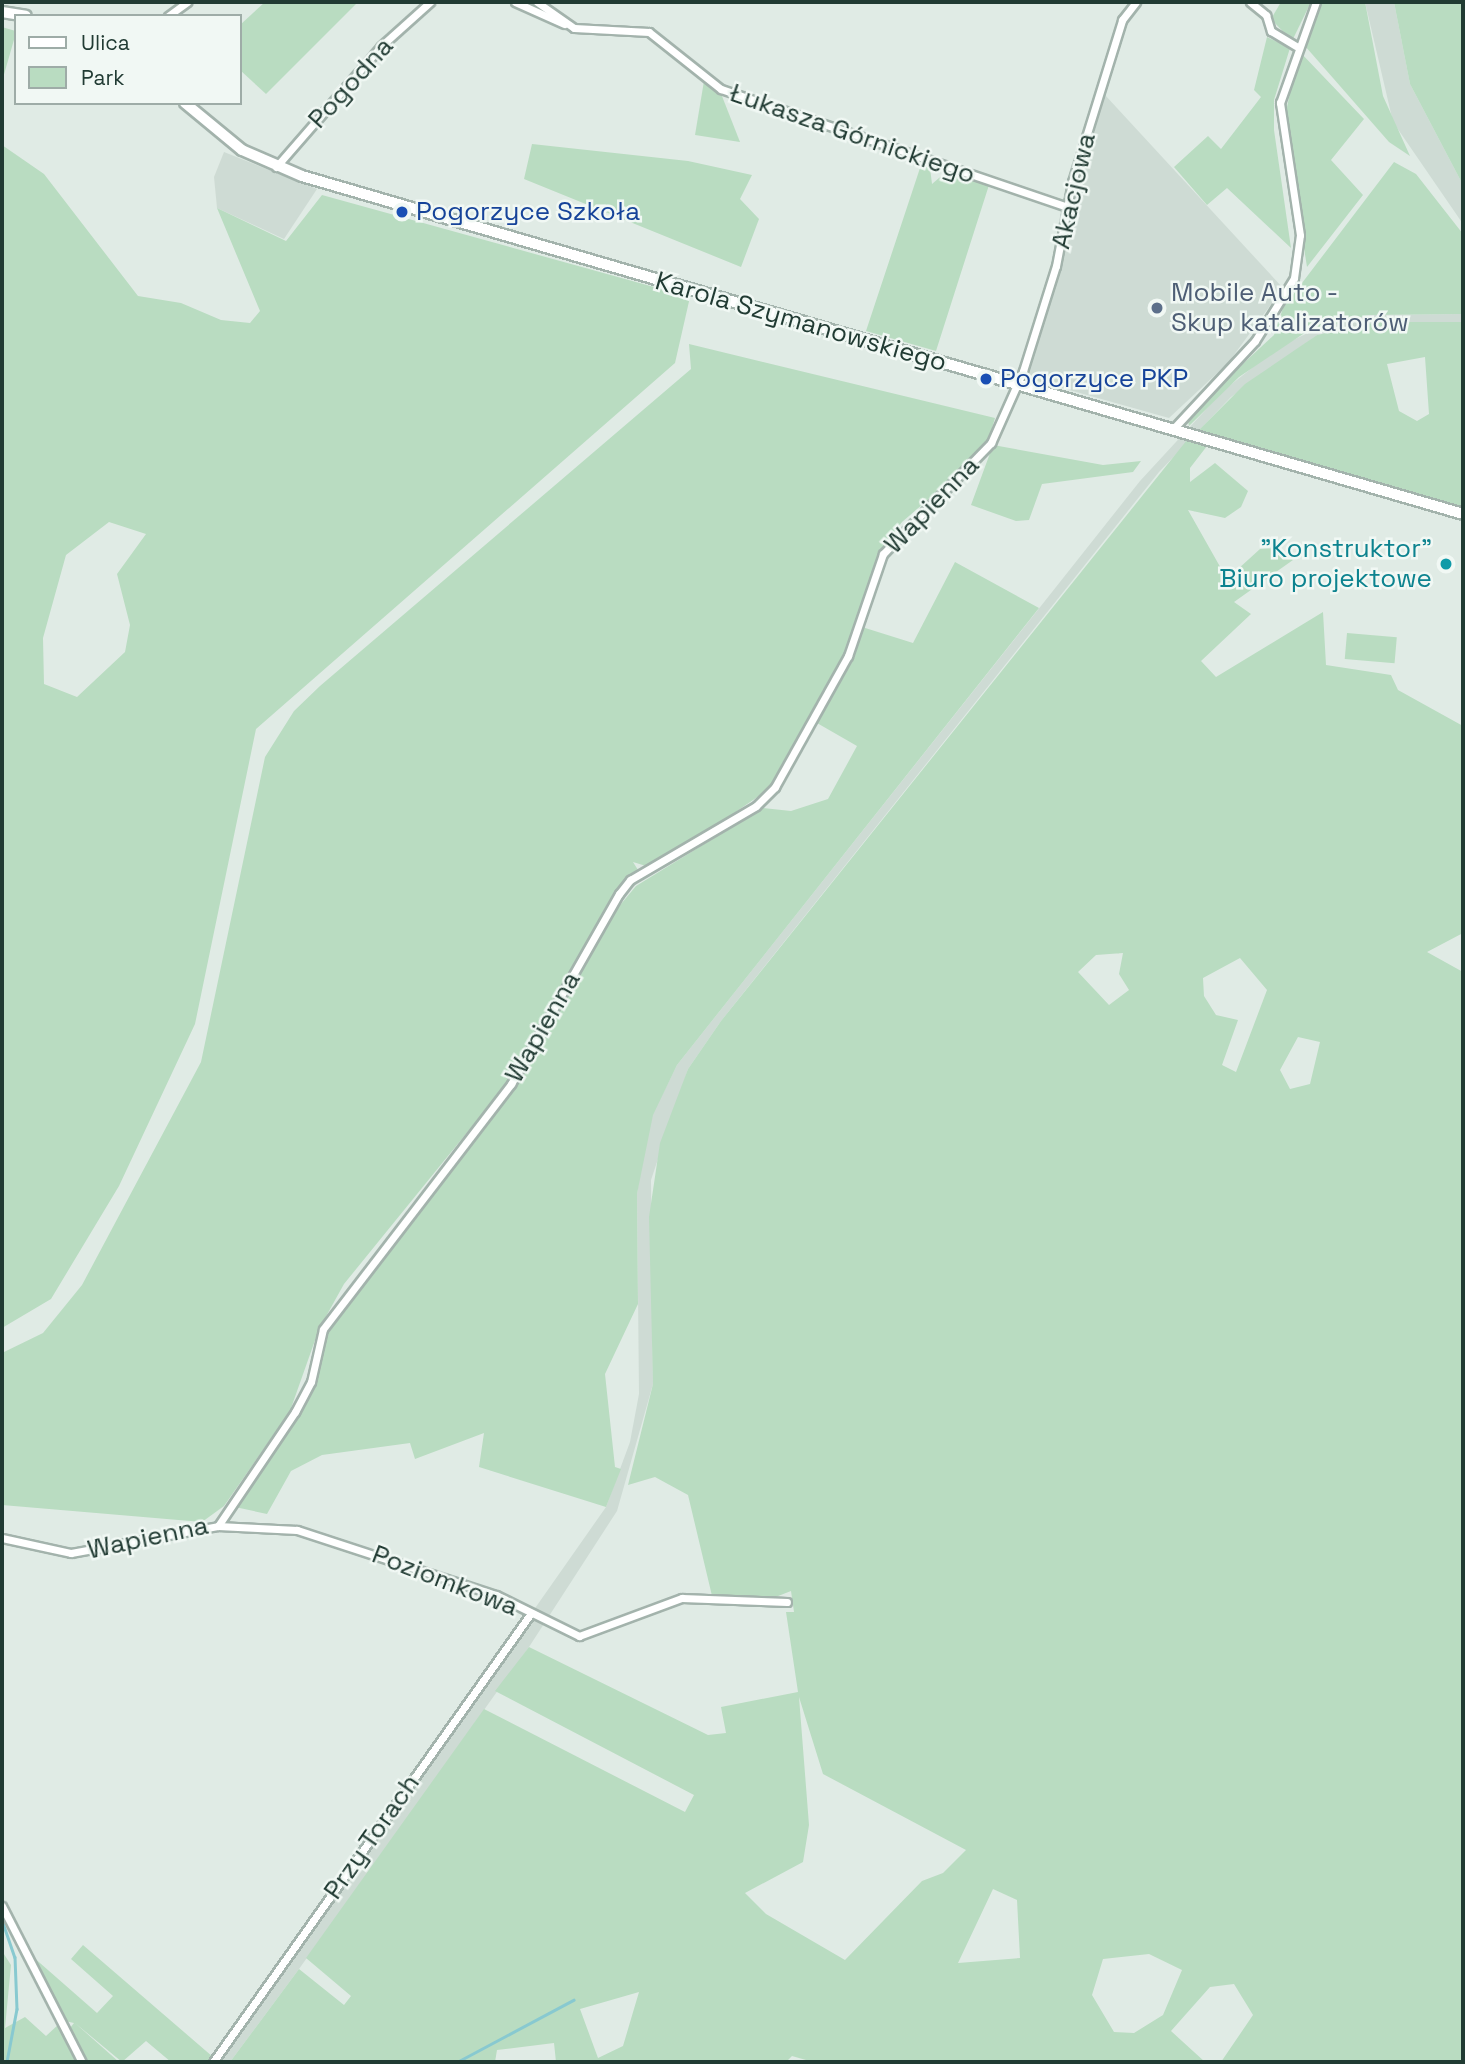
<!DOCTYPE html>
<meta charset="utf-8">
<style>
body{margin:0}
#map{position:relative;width:1465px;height:2064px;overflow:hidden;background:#e0ebe5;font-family:"Space Grotesk",sans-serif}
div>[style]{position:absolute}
.built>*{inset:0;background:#cedbd4}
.green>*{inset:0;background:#b9dcc1;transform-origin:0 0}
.stream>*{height:2.5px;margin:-1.25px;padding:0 1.25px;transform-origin:1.25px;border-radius:1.25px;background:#88c9d0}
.roads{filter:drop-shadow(2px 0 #a3b3ac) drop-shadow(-2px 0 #a3b3ac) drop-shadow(0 2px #a3b3ac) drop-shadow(0 -2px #a3b3ac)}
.street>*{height:7px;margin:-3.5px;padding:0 3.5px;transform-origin:3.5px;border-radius:3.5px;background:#fff}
.secondary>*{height:10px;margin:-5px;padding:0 5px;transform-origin:5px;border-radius:5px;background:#fff}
.dots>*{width:19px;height:19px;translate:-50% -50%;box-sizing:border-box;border:4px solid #f1f8f4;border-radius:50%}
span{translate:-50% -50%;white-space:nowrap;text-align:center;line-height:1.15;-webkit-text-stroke:5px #f1f8f4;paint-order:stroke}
.street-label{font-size:26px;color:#213b33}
.transit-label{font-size:26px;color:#164399}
.left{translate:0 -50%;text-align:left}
.service-label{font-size:26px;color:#4e5e75}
.culture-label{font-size:26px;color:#0d838f}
.right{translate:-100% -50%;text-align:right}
.frame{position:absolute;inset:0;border:4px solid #213b33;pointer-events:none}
.legend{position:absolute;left:14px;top:14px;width:228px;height:91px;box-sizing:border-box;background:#f1f8f4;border:2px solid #9eaca7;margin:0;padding:9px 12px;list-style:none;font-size:21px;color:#213b33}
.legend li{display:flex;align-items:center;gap:14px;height:35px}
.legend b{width:35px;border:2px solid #9eaca7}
</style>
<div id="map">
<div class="built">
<div style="clip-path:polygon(1365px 2px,1394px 2px,1410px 84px,1463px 185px,1463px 224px,1393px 122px)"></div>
<div style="clip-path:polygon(1105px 95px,1283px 288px,1228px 363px,1169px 418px,1023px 377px)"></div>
<div style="clip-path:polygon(224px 152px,317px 189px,284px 239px,217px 208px,214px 177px)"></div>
<div style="clip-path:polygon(1463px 314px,1463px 322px,1378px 322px,1317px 335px,1231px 397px,1159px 472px,721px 1021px,688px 1069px,651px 1180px,653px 1384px,617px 1511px,529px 1647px,299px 1969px,230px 2062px,217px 2062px,606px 1507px,630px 1442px,639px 1394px,637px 1194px,643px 1154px,652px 1115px,677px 1065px,1140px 481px,1223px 391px,1277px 348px,1322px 326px,1369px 315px)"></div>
</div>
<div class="green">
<div style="clip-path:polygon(265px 2px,358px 2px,266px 94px,240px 70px,240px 25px)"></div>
<div style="clip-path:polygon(1281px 2px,1311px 2px,1292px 41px,1271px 19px)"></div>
<div style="clip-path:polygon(1321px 2px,1365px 2px,1383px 96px,1410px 156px,1389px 142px,1305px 46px)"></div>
<div style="clip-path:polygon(1394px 2px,1463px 2px,1463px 185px,1410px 84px)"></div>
<div style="left:2px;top:27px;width:15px;height:66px;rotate:16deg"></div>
<div style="clip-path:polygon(1267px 37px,1290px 48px,1274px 100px,1274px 130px,1291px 248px,1227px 188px,1207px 205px,1174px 167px,1208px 136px,1221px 149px,1261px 97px,1254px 90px)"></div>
<div style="clip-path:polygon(1299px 51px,1364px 119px,1331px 160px,1363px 195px,1307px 267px,1284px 121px)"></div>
<div style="clip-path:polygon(704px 81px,720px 91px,740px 142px,695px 135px)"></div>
<div style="clip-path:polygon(532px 144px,688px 161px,752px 175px,740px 199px,759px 219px,741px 267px,524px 179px)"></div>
<div style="clip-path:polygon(evenodd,2px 145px,44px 174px,138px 296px,181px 303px,221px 320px,250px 323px,260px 311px,217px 208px,286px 241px,322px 195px,690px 297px,675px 363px,256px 729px,195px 1024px,119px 1186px,51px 1299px,2px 1328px,2px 145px,109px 522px,146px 534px,117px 574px,130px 625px,125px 652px,77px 697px,44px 684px,43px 638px,66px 555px,109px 522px)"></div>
<div style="clip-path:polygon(1394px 162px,1416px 174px,1463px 234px,1463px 314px,1369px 315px,1306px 332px,1239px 377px,1189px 426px,1187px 416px,1274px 335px,1283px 308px)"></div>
<div style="clip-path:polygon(921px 165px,930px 168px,932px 184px,946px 172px,989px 185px,936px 351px,866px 331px)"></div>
<div style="clip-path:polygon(evenodd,1378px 322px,1463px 322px,1462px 507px,1197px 432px,1245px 384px,1317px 335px,1378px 322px,1425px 357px,1429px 414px,1417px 421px,1399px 411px,1387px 364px,1425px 357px)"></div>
<div style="clip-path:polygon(689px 344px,995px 418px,988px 442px,972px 462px,902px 522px,879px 552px,843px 657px,772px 787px,686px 846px,646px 866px,633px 862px,638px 870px,508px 1082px,344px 1284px,319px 1329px,290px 1411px,224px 1506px,202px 1522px,2px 1505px,2px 1353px,43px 1333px,82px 1285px,201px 1062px,265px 757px,294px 711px,320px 686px,691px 369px)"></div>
<div style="clip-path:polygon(evenodd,1187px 440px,1207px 446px,1190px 468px,1190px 482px,1215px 463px,1248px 491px,1241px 507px,1225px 518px,1188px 510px,1227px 579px,1260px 549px,1279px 548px,1293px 560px,1234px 602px,1251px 614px,1201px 661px,1216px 677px,1323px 612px,1326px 665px,1391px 675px,1398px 690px,1463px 726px,1463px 933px,1427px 952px,1463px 972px,1463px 2062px,1221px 2062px,1253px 2015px,1234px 1984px,1210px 1987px,1171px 2031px,1205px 2062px,813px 2062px,792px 2056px,786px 2062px,556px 2062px,554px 2043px,497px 2050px,495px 2062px,230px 2062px,299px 1969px,344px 2005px,351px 1996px,306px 1958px,484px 1709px,685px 1812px,694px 1795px,495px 1691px,529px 1647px,708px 1735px,726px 1733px,721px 1707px,798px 1692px,786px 1612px,794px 1612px,791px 1591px,773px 1598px,713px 1600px,688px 1495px,655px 1477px,628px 1485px,653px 1384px,649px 1217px,660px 1143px,688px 1069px,721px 1021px,1187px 440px,1123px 953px,1119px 974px,1129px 990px,1109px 1005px,1078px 972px,1096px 955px,1123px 953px,1187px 440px,1240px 958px,1267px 990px,1236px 1072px,1222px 1065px,1238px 1020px,1216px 1015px,1204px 996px,1203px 978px,1240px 958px,1187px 440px,1298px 1037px,1320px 1042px,1310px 1084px,1290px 1089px,1280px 1070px,1298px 1037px,1187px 440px,799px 1697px,823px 1774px,966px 1850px,943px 1873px,922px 1881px,845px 1960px,766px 1914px,745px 1893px,803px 1862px,809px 1825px,799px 1697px,1187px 440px,993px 1889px,1017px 1900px,1020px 1958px,958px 1963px,993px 1889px,1187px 440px,1149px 1954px,1182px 1970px,1163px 2015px,1134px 2033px,1114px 2032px,1092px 1995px,1103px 1959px,1149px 1954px,1187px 440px,639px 1992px,623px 2046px,598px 2058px,580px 2009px,639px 1992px)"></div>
<div style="clip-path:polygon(993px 445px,1103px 465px,1141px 461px,1133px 472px,1042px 484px,1029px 520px,1016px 521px,971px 505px)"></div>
<div style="clip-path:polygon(955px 562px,1039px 608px,677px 1065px,653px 1115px,637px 1194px,638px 1304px,605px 1374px,615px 1467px,621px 1469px,606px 1507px,479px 1467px,484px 1433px,415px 1459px,410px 1443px,322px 1455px,291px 1471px,267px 1514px,235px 1507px,296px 1420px,316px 1382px,325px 1333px,351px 1289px,514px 1087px,616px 910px,636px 886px,763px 808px,791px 811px,828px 799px,857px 746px,817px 723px,862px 627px,913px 643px)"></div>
<div style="left:1347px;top:633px;width:50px;height:26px;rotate:5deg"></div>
<div style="clip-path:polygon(83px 1945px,213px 2057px,209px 2062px,171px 2062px,146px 2041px,122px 2062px,75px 2023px,119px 2062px,87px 2062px,70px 2028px,74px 2023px,65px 2021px,24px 1949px,97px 2013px,113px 1996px,71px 1959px)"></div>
<div style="clip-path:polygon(2px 1951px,11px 1965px,5px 2028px,25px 2017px,46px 2036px,59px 2024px,80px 2062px,2px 2062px)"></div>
</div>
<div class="stream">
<div style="left:2px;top:1920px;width:39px;rotate:71deg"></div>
<div style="left:15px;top:1957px;width:52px;rotate:87.8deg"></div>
<div style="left:17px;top:2009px;width:54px;rotate:100.7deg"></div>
<div style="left:457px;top:2062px;width:132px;rotate:-28.1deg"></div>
</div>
<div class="roads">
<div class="street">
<div style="left:515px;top:2px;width:54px;rotate:24.2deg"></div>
<div style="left:537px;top:2px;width:45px;rotate:35.1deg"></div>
<div style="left:574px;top:28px;width:75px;rotate:3.1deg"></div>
<div style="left:649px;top:32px;width:92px;rotate:38.4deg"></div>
<div style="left:721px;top:89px;width:366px;rotate:18.8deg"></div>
<div style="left:1250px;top:2px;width:21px;rotate:39deg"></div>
<div style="left:1266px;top:15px;width:17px;rotate:73deg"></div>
<div style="left:1271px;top:31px;width:29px;rotate:31deg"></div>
<div style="left:168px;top:16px;width:24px;rotate:-36deg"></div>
<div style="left:276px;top:167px;width:160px;rotate:-49deg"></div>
<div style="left:381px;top:46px;width:66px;rotate:-41.9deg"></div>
<div style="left:1173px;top:429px;width:120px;rotate:-47deg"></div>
<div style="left:1255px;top:341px;width:74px;rotate:-58.2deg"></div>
<div style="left:1294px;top:278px;width:43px;rotate:-82.1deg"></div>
<div style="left:1300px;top:235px;width:134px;rotate:-98.6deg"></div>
<div style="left:1280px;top:103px;width:107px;rotate:-70.4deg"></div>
<div style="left:218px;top:1526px;width:138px;rotate:-56deg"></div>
<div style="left:295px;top:1412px;width:34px;rotate:-62deg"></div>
<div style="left:311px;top:1382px;width:54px;rotate:-77.2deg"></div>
<div style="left:323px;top:1329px;width:309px;rotate:-52.5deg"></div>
<div style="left:511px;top:1084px;width:219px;rotate:-60.4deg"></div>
<div style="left:619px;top:894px;width:18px;rotate:-52deg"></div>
<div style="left:630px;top:880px;width:146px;rotate:-30.4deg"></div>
<div style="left:756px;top:806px;width:27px;rotate:-45deg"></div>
<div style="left:775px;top:787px;width:150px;rotate:-60.9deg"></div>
<div style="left:848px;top:656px;width:108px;rotate:-71.1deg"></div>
<div style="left:883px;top:554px;width:155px;rotate:-45.8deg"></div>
<div style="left:991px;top:443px;width:79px;rotate:-66deg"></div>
<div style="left:1023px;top:371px;width:110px;rotate:-72.6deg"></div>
<div style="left:1056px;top:266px;width:86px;rotate:-79.2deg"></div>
<div style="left:1072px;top:182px;width:170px;rotate:-72.8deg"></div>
<div style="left:1122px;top:20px;width:23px;rotate:-52deg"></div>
<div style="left:2px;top:1538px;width:71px;rotate:12.3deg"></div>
<div style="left:71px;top:1553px;width:149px;rotate:-10.4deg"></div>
<div style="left:218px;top:1526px;width:79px;rotate:2.9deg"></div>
<div style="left:297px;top:1530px;width:209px;rotate:18.1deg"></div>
<div style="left:496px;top:1595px;width:93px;rotate:26.3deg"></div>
<div style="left:579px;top:1636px;width:110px;rotate:-20.3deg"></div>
<div style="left:682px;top:1598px;width:105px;rotate:2.2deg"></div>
<div style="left:2px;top:1906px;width:175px;rotate:62.9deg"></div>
<div style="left:213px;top:2062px;width:550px;rotate:-54.69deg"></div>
</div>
<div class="secondary">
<div style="left:2px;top:12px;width:24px;rotate:9deg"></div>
<div style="left:185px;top:103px;width:74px;rotate:39.5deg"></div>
<div style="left:242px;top:150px;width:65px;rotate:23.4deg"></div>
<div style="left:302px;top:176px;width:1209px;rotate:16.23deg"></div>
</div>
</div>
<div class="dots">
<div style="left:402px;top:212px;background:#1a4fb4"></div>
<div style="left:1157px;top:308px;background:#5c6f8a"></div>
<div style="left:986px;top:379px;background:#1a4fb4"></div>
<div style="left:1446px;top:564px;background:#0f9aa8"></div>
</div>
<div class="street-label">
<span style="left:351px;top:83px;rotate:-48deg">Pogodna</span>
<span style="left:852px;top:134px;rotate:19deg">Łukasza Górnickiego</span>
<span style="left:1074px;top:191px;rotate:-77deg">Akacjowa</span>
<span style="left:801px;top:322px;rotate:16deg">Karola Szymanowskiego</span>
<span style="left:932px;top:505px;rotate:-46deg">Wapienna</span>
<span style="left:543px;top:1027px;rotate:-60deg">Wapienna</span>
<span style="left:148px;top:1538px;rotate:-12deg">Wapienna</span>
<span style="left:445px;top:1581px;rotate:21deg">Poziomkowa</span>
<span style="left:372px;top:1837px;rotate:-55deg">Przy Torach</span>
</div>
<div class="transit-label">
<span class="left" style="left:416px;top:212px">Pogorzyce Szkoła</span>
<span class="left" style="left:1000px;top:379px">Pogorzyce PKP</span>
</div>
<div class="service-label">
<span class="left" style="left:1171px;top:308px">Mobile Auto -<br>Skup katalizatorów</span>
</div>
<div class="culture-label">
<span class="right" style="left:1432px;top:564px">"Konstruktor"<br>Biuro projektowe</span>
</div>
<div class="frame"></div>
<ul class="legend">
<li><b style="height:9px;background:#fff"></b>Ulica</li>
<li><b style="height:19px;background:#b9dcc1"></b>Park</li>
</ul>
</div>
